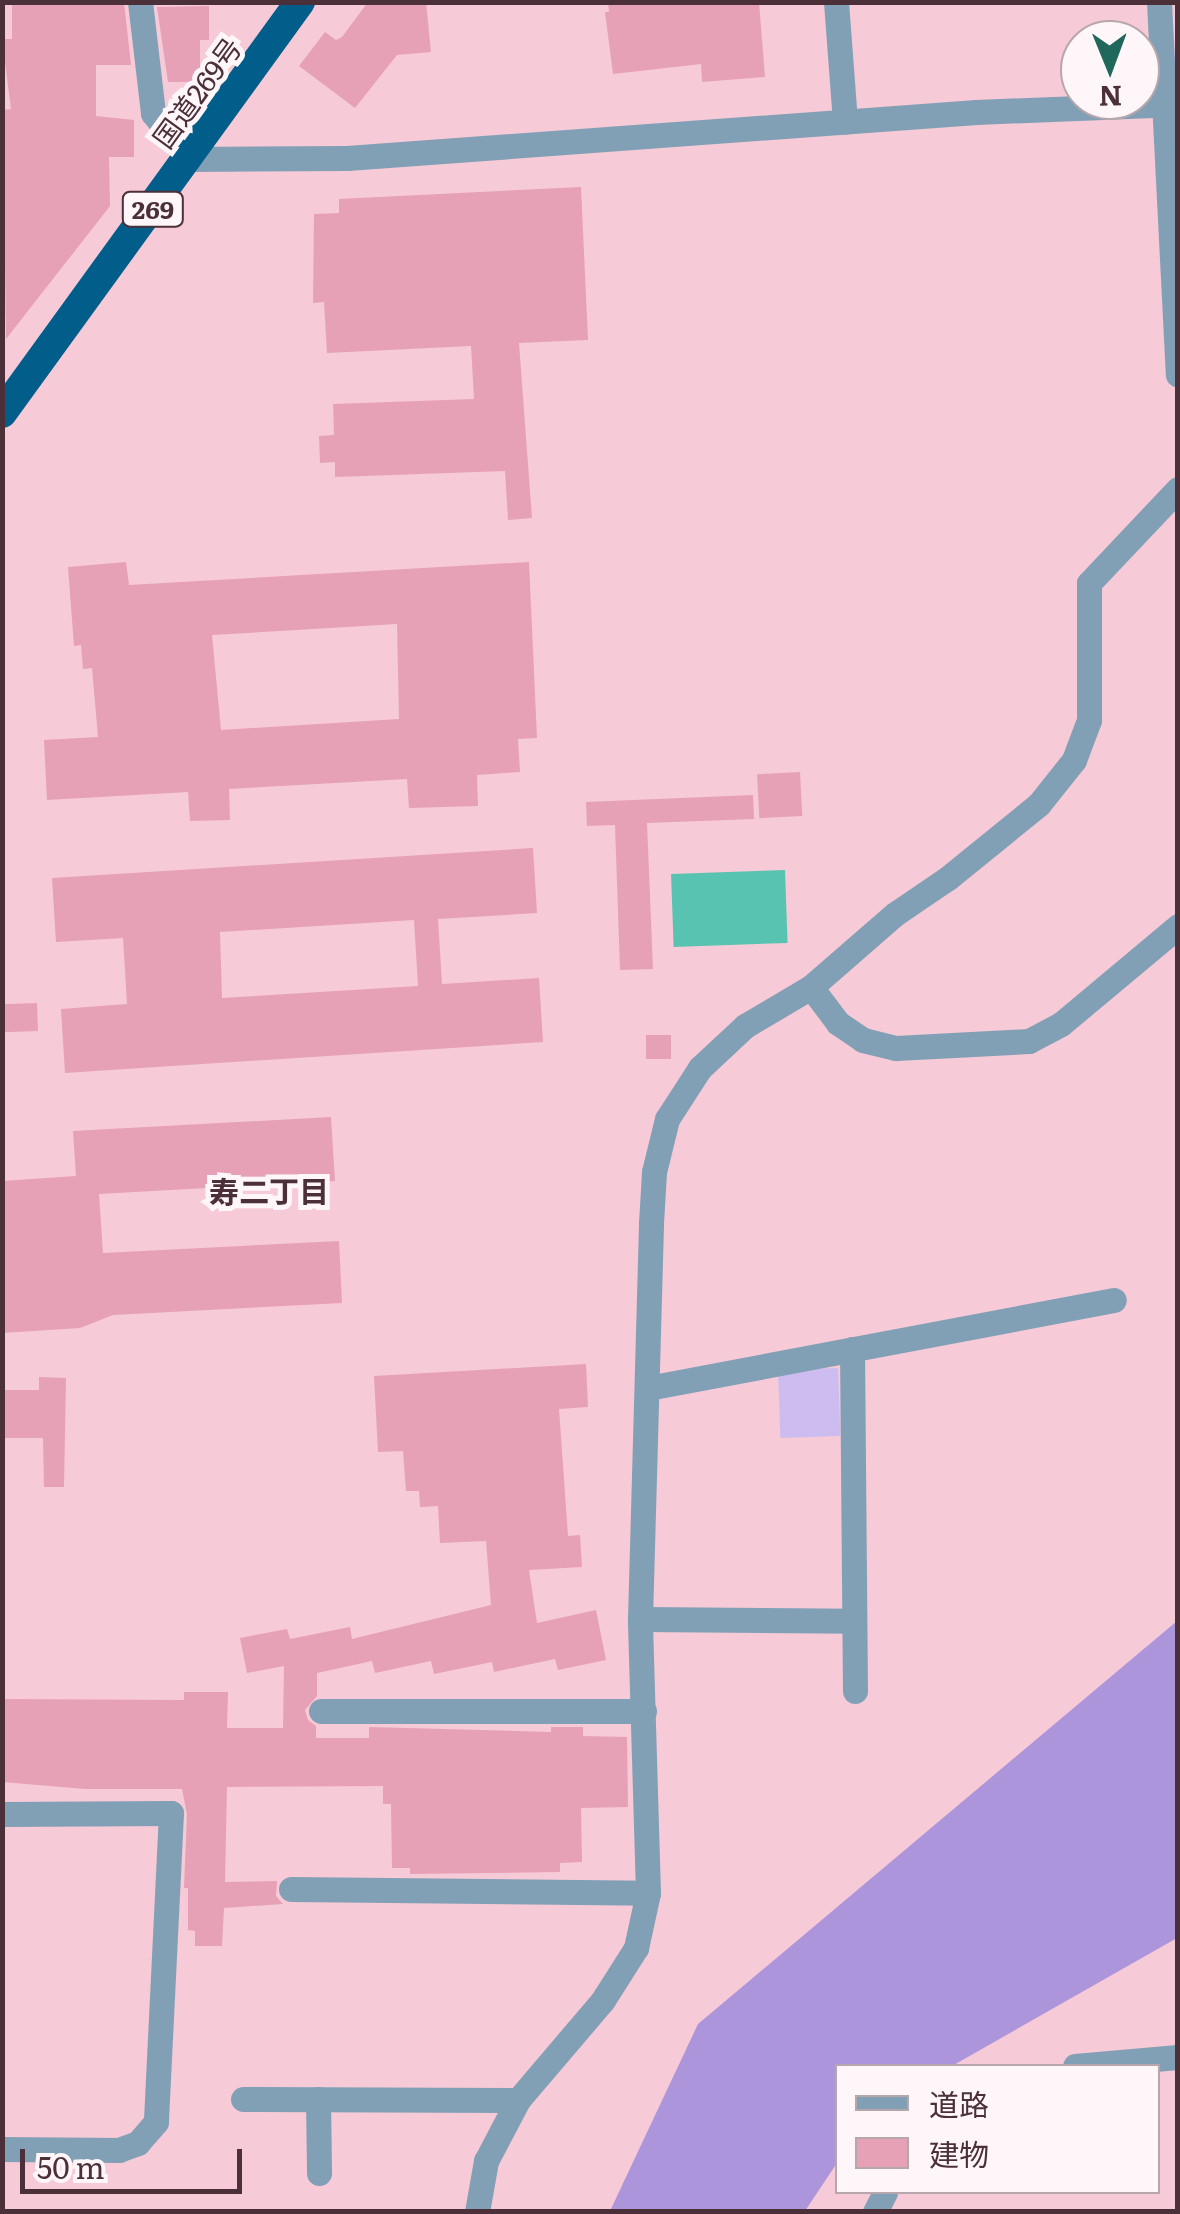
<!DOCTYPE html>
<meta charset="utf-8">
<style>
body{margin:0}
#map{position:relative;width:1180px;height:2214px;overflow:hidden;background:#f6cad6;font-family:Literata,"Noto Sans JP",serif}
div>[style]{position:absolute}
.green>*{inset:0;background:#cdbcf0;transform-origin:0 0}
.forest>*{inset:0;background:#ad95db}
.water>*{inset:0;background:#58c3b0;transform-origin:0 0}
.building>*{inset:0;background:#e7a1b6;transform-origin:0 0}
.minor>*{height:25px;margin:-12.5px;padding:0 12.5px;transform-origin:12.5px;border-radius:12.5px;background:#81a0b6}
.highway>*{height:30px;margin:-15px;padding:0 15px;transform-origin:15px;border-radius:15px;background:#015d8a}
span{translate:-50% -50%;white-space:nowrap;text-align:center;line-height:1.15;-webkit-text-stroke:10px #fef6f8;paint-order:stroke}
.shield-label span{padding:2px 8px;background:#fef6f8;border:2px solid;border-radius:8px;-webkit-text-stroke-width:0}
.shield-label{font-size:25px;color:#4c3039;font-weight:700}
.street-label{font-size:28px;color:#4c3039}
.neighbourhood-label{font-size:30px;color:#4c3039;font-weight:700}
.frame{position:absolute;inset:0;border:5px solid #4c3039;pointer-events:none}
.legend{position:absolute;left:835px;top:2064px;width:325px;height:130px;box-sizing:border-box;background:#fef6f8;border:2px solid #b7a7ac;margin:0;padding:12px 18px;list-style:none;font-size:30px;color:#4c3039}
.legend li{display:flex;align-items:center;gap:20px;height:50px}
.legend b{width:50px;border:2px solid #b7a7ac}
.north{position:absolute;left:1060px;top:20px;width:100px;height:100px;box-sizing:border-box;background:#fef6f8;border:2px solid #b7a7ac;border-radius:50%;rotate:179deg;font-size:28px;font-weight:700;line-height:40px;text-align:center;color:#4c3039}
.north::after{content:'';display:block;margin:auto;width:35px;height:45px;background:#21685c;clip-path:polygon(50% 0,100% 100%,50% 72%,0 100%)}
.scale{position:absolute;left:20px;top:2149px;width:222px;height:45px;box-sizing:border-box;border:5px solid #4c3039;border-top:0;padding-left:12px;font-size:30px;line-height:35px;white-space:nowrap;color:#4c3039;-webkit-text-stroke:8px #fef6f8;paint-order:stroke}
</style>
<div id="map">
<div class="green">
<div style="left:838px;top:1368px;width:68px;height:60px;rotate:88deg"></div>
</div>
<div class="forest">
<div style="clip-path:polygon(1177px 1621px,1177px 1938px,952px 2066px,838px 2066px,837px 2163px,805px 2211px,610px 2211px,698px 2024px)"></div>
</div>
<div class="water">
<div style="left:785px;top:870px;width:73px;height:114px;rotate:88deg"></div>
</div>
<div class="building">
<div style="clip-path:polygon(124px 2px,131px 65px,96px 65px,96px 116px,134px 120px,134px 157px,109px 157px,110px 206px,6px 339px,3px 110px,11px 109px,2px 39px,12px 39px,12px 3px)"></div>
<div style="clip-path:polygon(368px 2px,426px 2px,431px 52px,397px 55px,355px 108px,299px 66px,325px 32px,336px 40px,342px 37px)"></div>
<div style="clip-path:polygon(608px 2px,759px 2px,765px 77px,702px 82px,701px 64px,613px 74px,605px 12px,609px 12px)"></div>
<div style="clip-path:polygon(209px 6px,209px 40px,200px 40px,200px 82px,168px 82px,157px 7px)"></div>
<div style="clip-path:polygon(581px 187px,588px 340px,519px 343px,532px 518px,508px 520px,505px 471px,335px 477px,335px 462px,320px 463px,319px 436px,334px 435px,333px 404px,474px 399px,471px 346px,327px 353px,324px 302px,313px 303px,314px 214px,339px 213px,339px 199px)"></div>
<div style="clip-path:polygon(evenodd,126px 562px,129px 585px,529px 562px,537px 738px,518px 739px,520px 772px,477px 775px,478px 806px,409px 808px,407px 779px,229px 789px,230px 820px,190px 821px,188px 792px,47px 800px,44px 740px,98px 737px,92px 668px,83px 669px,81px 645px,74px 646px,68px 567px,126px 562px,397px 624px,399px 719px,221px 730px,212px 635px,397px 624px)"></div>
<div style="left:800px;top:772px;width:44px;height:43px;rotate:87deg"></div>
<div style="clip-path:polygon(753px 795px,754px 819px,647px 823px,653px 969px,620px 970px,615px 825px,587px 826px,586px 802px)"></div>
<div style="clip-path:polygon(evenodd,533px 848px,537px 913px,438px 919px,442px 984px,539px 978px,543px 1042px,65px 1073px,61px 1009px,127px 1004px,123px 938px,56px 942px,52px 878px,533px 848px,414px 920px,418px 986px,222px 998px,220px 932px,414px 920px)"></div>
<div style="left:37px;top:1003px;width:28px;height:35px;rotate:88deg"></div>
<div style="left:646px;top:1035px;width:25px;height:24px"></div>
<div style="clip-path:polygon(331px 1117px,335px 1181px,99px 1194px,103px 1253px,339px 1241px,342px 1303px,113px 1315px,80px 1328px,2px 1333px,2px 1181px,76px 1176px,73px 1131px)"></div>
<div style="clip-path:polygon(586px 1364px,588px 1407px,559px 1409px,568px 1536px,580px 1535px,582px 1567px,529px 1570px,537px 1623px,596px 1610px,606px 1660px,558px 1670px,555px 1659px,494px 1672px,492px 1662px,434px 1674px,431px 1661px,375px 1673px,372px 1661px,317px 1673px,317px 1696px,305px 1710px,308px 1720px,316px 1726px,316px 1738px,369px 1738px,369px 1727px,551px 1732px,551px 1727px,583px 1727px,583px 1736px,627px 1737px,628px 1807px,581px 1808px,582px 1862px,560px 1863px,560px 1872px,410px 1874px,410px 1868px,392px 1868px,391px 1804px,383px 1804px,383px 1786px,227px 1787px,225px 1882px,277px 1881px,276px 1896px,283px 1904px,224px 1908px,222px 1946px,195px 1946px,195px 1931px,188px 1930px,188px 1888px,184px 1888px,187px 1814px,182px 1789px,85px 1789px,2px 1782px,5px 1699px,184px 1700px,184px 1692px,228px 1692px,227px 1728px,283px 1728px,284px 1666px,247px 1673px,240px 1638px,287px 1629px,290px 1639px,350px 1627px,352px 1639px,491px 1605px,486px 1541px,440px 1543px,438px 1506px,420px 1507px,419px 1491px,406px 1491px,403px 1451px,378px 1452px,374px 1376px)"></div>
<div style="clip-path:polygon(39px 1377px,66px 1378px,64px 1487px,44px 1487px,43px 1438px,2px 1438px,2px 1390px,39px 1390px)"></div>
</div>
<div class="minor">
<div style="left:140px;top:2px;width:112px;rotate:83.3deg"></div>
<div style="left:153px;top:113px;width:58px;rotate:52deg"></div>
<div style="left:189px;top:159px;width:158px;rotate:-0.4deg"></div>
<div style="left:347px;top:158px;width:631px;rotate:-4.18deg"></div>
<div style="left:976px;top:112px;width:202px;rotate:-2.3deg"></div>
<div style="left:836px;top:2px;width:120px;rotate:85.7deg"></div>
<div style="left:1159px;top:2px;width:373px;rotate:87.1deg"></div>
<div style="left:811px;top:987px;width:45px;rotate:53.1deg"></div>
<div style="left:838px;top:1023px;width:30px;rotate:34deg"></div>
<div style="left:863px;top:1040px;width:34px;rotate:14deg"></div>
<div style="left:896px;top:1048px;width:133px;rotate:-3deg"></div>
<div style="left:1029px;top:1041px;width:36px;rotate:-28deg"></div>
<div style="left:1061px;top:1024px;width:153px;rotate:-39.9deg"></div>
<div style="left:852px;top:1349px;width:342px;rotate:89.5deg"></div>
<div style="left:648px;top:1388px;width:474px;rotate:-10.7deg"></div>
<div style="left:640px;top:1619px;width:214px;rotate:0.5deg"></div>
<div style="left:321px;top:1711px;width:323px"></div>
<div style="left:2px;top:1814px;width:169px;rotate:-0.3deg"></div>
<div style="left:171px;top:1813px;width:309px;rotate:92.8deg"></div>
<div style="left:156px;top:2122px;width:28px;rotate:131deg"></div>
<div style="left:138px;top:2143px;width:20px;rotate:160deg"></div>
<div style="left:119px;top:2150px;width:117px;rotate:-179.5deg"></div>
<div style="left:291px;top:1889px;width:357px;rotate:0.6deg"></div>
<div style="left:1075px;top:2066px;width:103px;rotate:-5deg"></div>
<div style="left:243px;top:2099px;width:275px;rotate:0.2deg"></div>
<div style="left:318px;top:2099px;width:74px;rotate:89.2deg"></div>
<div style="left:477px;top:2212px;width:52px;rotate:-80deg"></div>
<div style="left:486px;top:2161px;width:69px;rotate:-62.3deg"></div>
<div style="left:518px;top:2100px;width:131px;rotate:-49.6deg"></div>
<div style="left:603px;top:2000px;width:62px;rotate:-57.6deg"></div>
<div style="left:636px;top:1948px;width:56px;rotate:-77.7deg"></div>
<div style="left:648px;top:1893px;width:274px;rotate:-91.7deg"></div>
<div style="left:640px;top:1619px;width:396px;rotate:-88.4deg"></div>
<div style="left:651px;top:1223px;width:51px;rotate:-86.6deg"></div>
<div style="left:654px;top:1172px;width:55px;rotate:-76.2deg"></div>
<div style="left:667px;top:1119px;width:61px;rotate:-57.1deg"></div>
<div style="left:700px;top:1068px;width:62px;rotate:-43deg"></div>
<div style="left:745px;top:1026px;width:77px;rotate:-30.6deg"></div>
<div style="left:811px;top:987px;width:111px;rotate:-41deg"></div>
<div style="left:895px;top:914px;width:64px;rotate:-34.2deg"></div>
<div style="left:948px;top:878px;width:117px;rotate:-39.1deg"></div>
<div style="left:1039px;top:804px;width:56px;rotate:-51.5deg"></div>
<div style="left:1074px;top:760px;width:43px;rotate:-69.4deg"></div>
<div style="left:1089px;top:720px;width:137px;rotate:-90deg"></div>
<div style="left:1089px;top:583px;width:129px;rotate:-46.6deg"></div>
<div style="left:875px;top:2212px;width:22px;rotate:-63deg"></div>
</div>
<div class="highway">
<div style="left:2px;top:413px;width:508px;rotate:-54.06deg"></div>
</div>
<div class="shield-label">
<span style="left:153px;top:209px">269</span>
</div>
<div class="street-label">
<span style="left:196px;top:92px;rotate:-54deg">国道269号</span>
</div>
<div class="neighbourhood-label">
<span style="left:269px;top:1190px">寿二丁目</span>
</div>
<div class="frame"></div>
<ul class="legend">
<li><b style="height:12px;background:#81a0b6"></b>道路</li>
<li><b style="height:28px;background:#e7a1b6"></b>建物</li>
</ul>
<div class="north">N</div>
<div class="scale">50 m</div>
</div>
